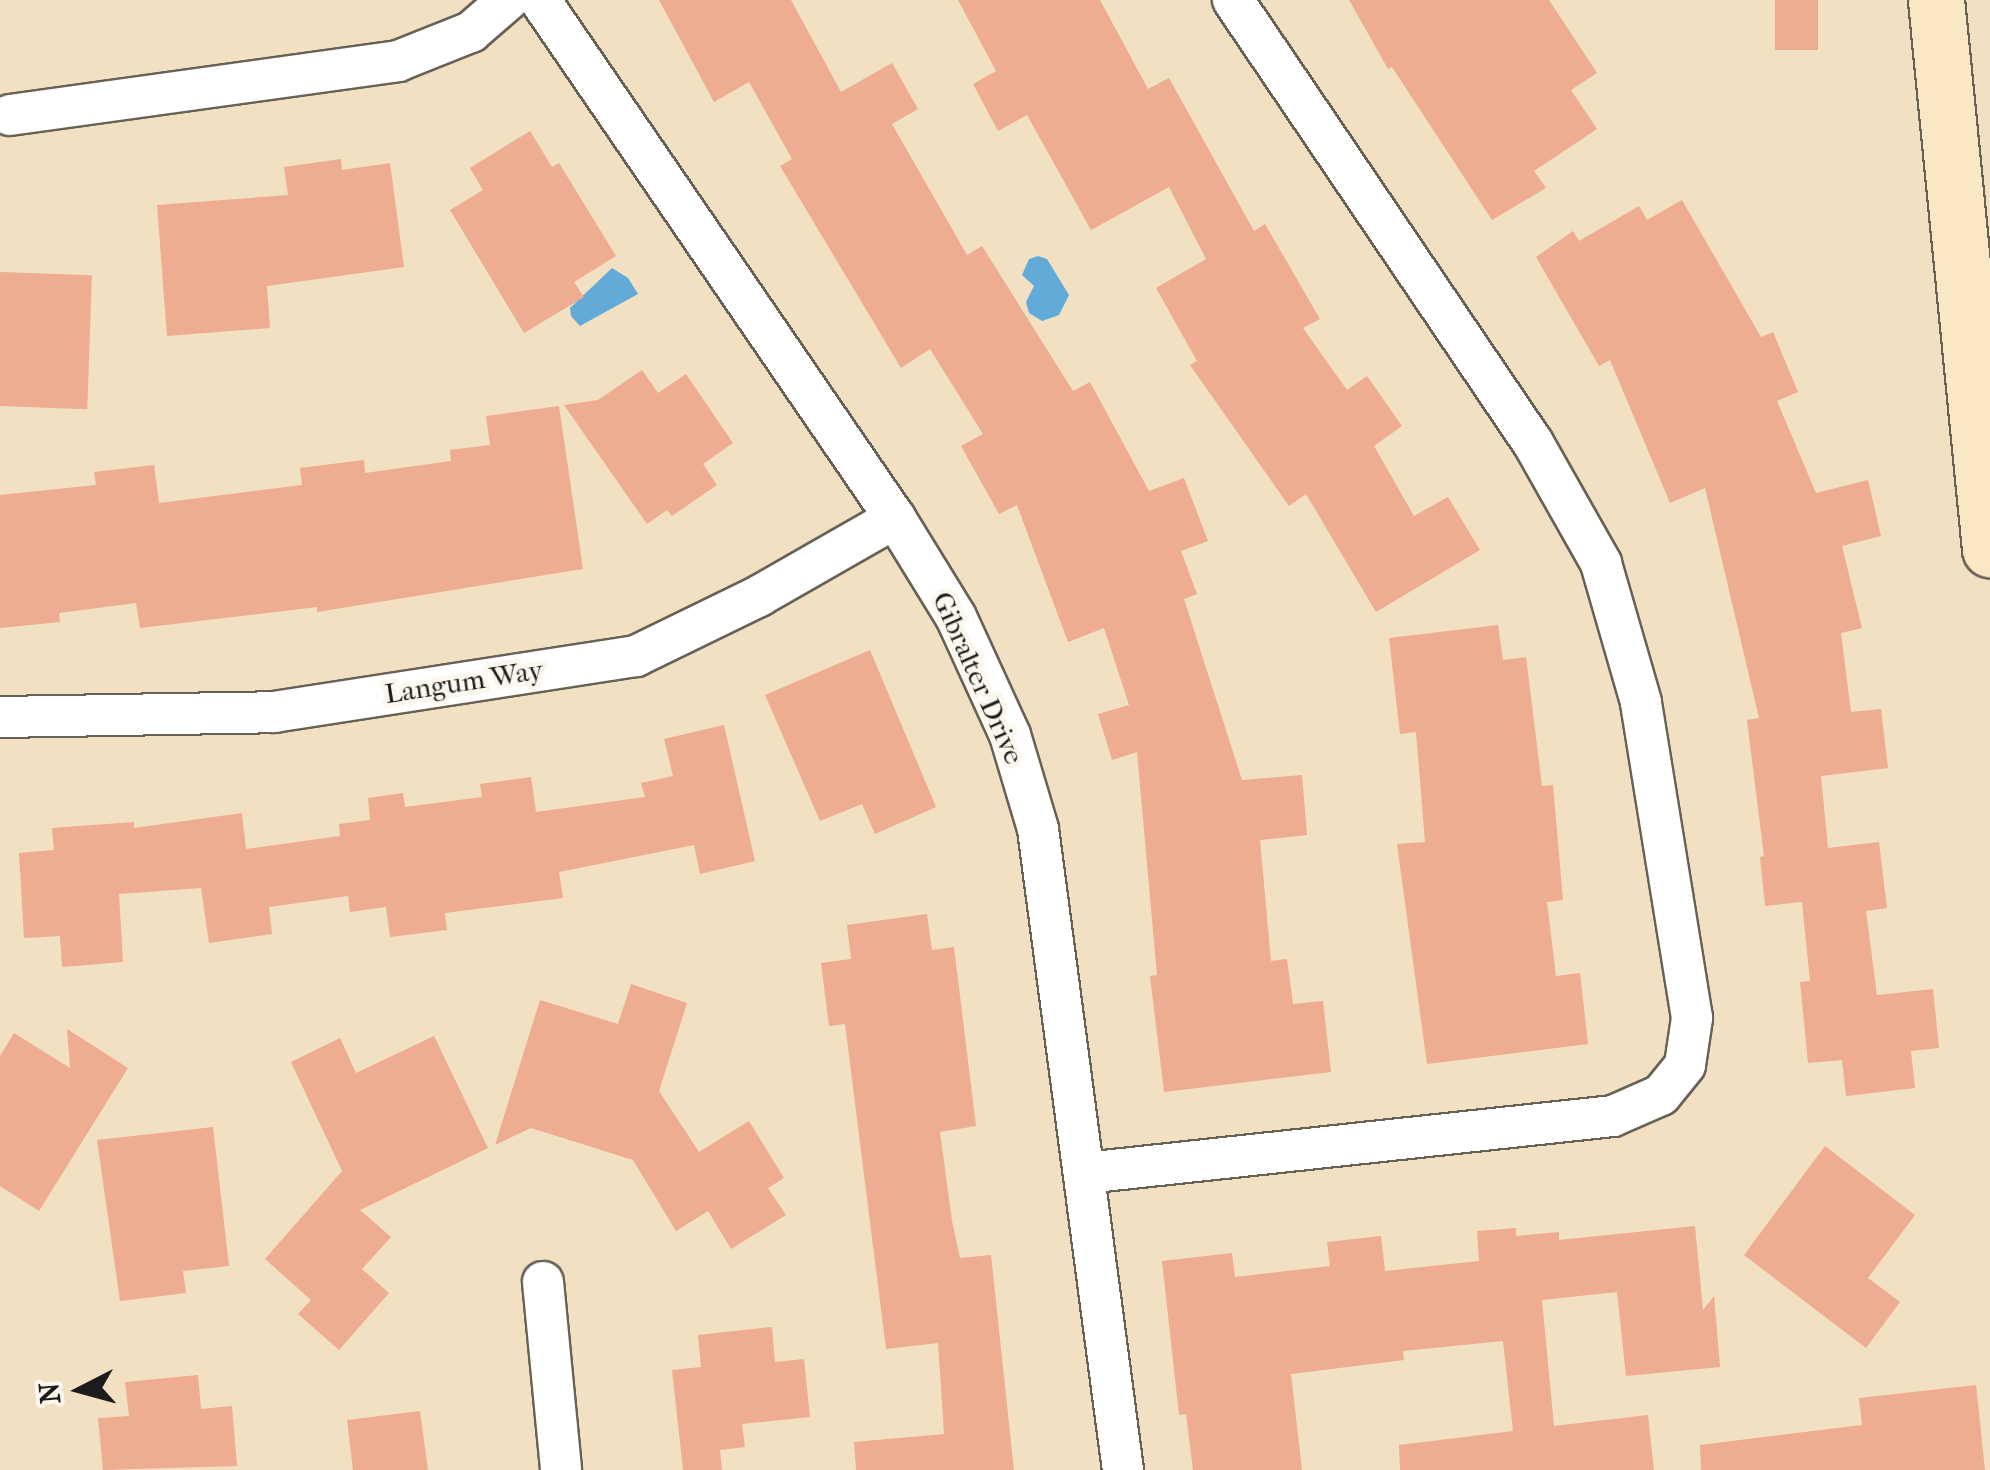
<!DOCTYPE html>
<style>
body{margin:0}
#map{position:relative;width:1990px;height:1470px;overflow:hidden;background:#f1e0c2;font-family:"IM FELL French Canon",serif}
div>[style]{position:absolute}
.water>*{inset:0;background:#62abd9}
.building>*{inset:0;background:#eeac90;transform-origin:0 0}
.roads{filter:drop-shadow(2px 0 #676156) drop-shadow(-2px 0 #676156) drop-shadow(0 2px #676156) drop-shadow(0 -2px #676156)}
.street>*{height:40px;margin:-20px;padding:0 20px;transform-origin:20px;border-radius:20px;background:#fff}
.secondary>*{height:55px;margin:-27.5px;padding:0 27.5px;transform-origin:27.5px;border-radius:27.5px;background:#fae7c3}
span{translate:-50% -50%;white-space:nowrap;text-align:center;line-height:1.15;-webkit-text-stroke:10px #fbf7ec;paint-order:stroke}
.street-label{font-size:28px;color:#1c1c1c}
.north{position:absolute;left:30px;top:1340px;width:100px;height:100px;-webkit-text-stroke:8px #fbf7ec;paint-order:stroke;rotate:264deg;font-size:28px;font-weight:700;line-height:40px;text-align:center;color:#1c1c1c}
.north::after{content:'';display:block;margin:auto;width:35px;height:45px;background:#1c1c1c;clip-path:polygon(50% 0,100% 100%,50% 72%,0 100%)}
</style>
<div id="map">
<div class="water">
<div style="clip-path:polygon(1038px 256px,1047px 259px,1069px 295px,1059px 315px,1042px 321px,1029px 313px,1026px 302px,1034px 286px,1022px 275px,1029px 259px)"></div>
<div style="clip-path:polygon(612px 268px,628px 278px,638px 294px,580px 326px,571px 316px,570px 308px)"></div>
</div>
<div class="building">
<div style="clip-path:polygon(659px 0,791px 0,841px 92px,892px 63px,918px 109px,892px 124px,967px 255px,982px 246px,1073px 391px,1090px 382px,1149px 491px,1184px 478px,1208px 541px,1181px 551px,1197px 594px,1184px 599px,1242px 780px,1302px 775px,1307px 835px,1260px 840px,1271px 961px,1287px 959px,1293px 1004px,1323px 1001px,1331px 1072px,1164px 1092px,1150px 976px,1157px 975px,1137px 752px,1112px 760px,1098px 714px,1129px 705px,1104px 628px,1068px 642px,1017px 505px,999px 514px,961px 446px,983px 434px,930px 349px,901px 368px,780px 166px,792px 159px,749px 82px,714px 102px)"></div>
<div style="clip-path:polygon(958px 0,1100px 0,1148px 89px,1169px 78px,1254px 231px,1265px 224px,1320px 319px,1303px 328px,1347px 390px,1367px 376px,1402px 426px,1374px 446px,1414px 516px,1448px 497px,1480px 550px,1376px 612px,1306px 494px,1289px 506px,1190px 365px,1197px 361px,1156px 288px,1206px 259px,1169px 187px,1091px 230px,1027px 115px,998px 131px,973px 84px,996px 71px)"></div>
<div style="clip-path:polygon(1349px 0,1549px 0,1597px 73px,1571px 90px,1597px 129px,1534px 171px,1546px 188px,1492px 220px,1392px 67px,1388px 69px)"></div>
<div style="left:1775px;top:0;width:43px;height:50px"></div>
<div style="clip-path:polygon(530px 131px,552px 167px,559px 163px,616px 256px,574px 282px,584px 297px,524px 333px,450px 210px,483px 190px,470px 168px)"></div>
<div style="clip-path:polygon(341px 159px,342px 170px,390px 163px,404px 267px,267px 286px,270px 328px,167px 336px,157px 205px,288px 195px,284px 167px)"></div>
<div style="clip-path:polygon(1682px 200px,1761px 337px,1773px 332px,1798px 392px,1777px 401px,1816px 493px,1868px 480px,1881px 536px,1842px 546px,1862px 628px,1841px 633px,1851px 712px,1881px 709px,1888px 768px,1821px 776px,1828px 848px,1879px 842px,1887px 908px,1866px 911px,1877px 995px,1933px 989px,1939px 1048px,1911px 1051px,1915px 1088px,1846px 1096px,1842px 1060px,1808px 1063px,1800px 982px,1810px 981px,1802px 902px,1765px 906px,1760px 857px,1764px 856px,1747px 720px,1759px 718px,1705px 488px,1670px 503px,1610px 360px,1599px 366px,1536px 257px,1573px 231px,1579px 241px,1639px 206px,1647px 220px)"></div>
<div style="left:0;top:272px;width:92px;height:134px;rotate:2deg"></div>
<div style="clip-path:polygon(642px 370px,658px 393px,686px 374px,733px 443px,703px 464px,717px 485px,672px 516px,667px 510px,647px 524px,564px 405px,598px 400px)"></div>
<div style="clip-path:polygon(559px 406px,583px 569px,317px 612px,317px 607px,140px 628px,136px 603px,59px 613px,60px 622px,0 628px,0 495px,96px 485px,94px 472px,154px 465px,159px 503px,302px 485px,300px 468px,364px 460px,365px 473px,451px 461px,450px 450px,490px 445px,486px 416px)"></div>
<div style="clip-path:polygon(1498px 625px,1503px 660px,1526px 657px,1542px 786px,1553px 785px,1563px 900px,1547px 902px,1556px 976px,1580px 973px,1588px 1044px,1427px 1064px,1397px 844px,1425px 842px,1416px 732px,1400px 734px,1389px 638px)"></div>
<div style="clip-path:polygon(870px 650px,936px 807px,875px 834px,862px 804px,820px 821px,765px 695px)"></div>
<div style="clip-path:polygon(724px 725px,755px 861px,700px 874px,694px 845px,559px 872px,563px 898px,445px 913px,447px 930px,390px 937px,386px 907px,350px 912px,348px 896px,269px 907px,272px 934px,209px 943px,201px 888px,119px 894px,123px 962px,62px 967px,60px 936px,24px 938px,19px 853px,54px 850px,52px 828px,134px 822px,134px 828px,242px 813px,246px 849px,340px 836px,339px 824px,370px 820px,368px 798px,403px 793px,405px 807px,482px 797px,480px 784px,531px 777px,536px 812px,645px 797px,641px 783px,673px 776px,664px 739px)"></div>
<div style="clip-path:polygon(927px 914px,932px 950px,954px 947px,976px 1126px,940px 1132px,952px 1221px,960px 1258px,991px 1255px,1014px 1470px,856px 1470px,854px 1442px,944px 1434px,938px 1343px,886px 1349px,845px 1024px,829px 1026px,821px 963px,851px 959px,847px 925px)"></div>
<div style="clip-path:polygon(631px 984px,687px 1003px,659px 1091px,699px 1152px,749px 1121px,784px 1178px,768px 1188px,786px 1215px,731px 1249px,708px 1211px,676px 1231px,633px 1160px,531px 1128px,495px 1145px,540px 1000px,618px 1024px)"></div>
<div style="clip-path:polygon(67px 1029px,128px 1068px,39px 1211px,0 1186px,0 1056px,14px 1033px,70px 1068px)"></div>
<div style="clip-path:polygon(434px 1036px,488px 1148px,360px 1210px,391px 1237px,362px 1269px,389px 1293px,339px 1350px,298px 1314px,311px 1300px,265px 1259px,342px 1171px,291px 1062px,340px 1038px,356px 1073px)"></div>
<div style="clip-path:polygon(213px 1127px,229px 1266px,183px 1271px,186px 1293px,120px 1301px,97px 1140px)"></div>
<div style="clip-path:polygon(1825px 1146px,1915px 1215px,1868px 1278px,1900px 1302px,1866px 1348px,1744px 1255px)"></div>
<div style="clip-path:polygon(1695px 1226px,1703px 1310px,1714px 1296px,1720px 1367px,1626px 1376px,1617px 1292px,1542px 1300px,1554px 1426px,1648px 1415px,1654px 1470px,1400px 1470px,1399px 1445px,1513px 1431px,1503px 1341px,1403px 1351px,1404px 1360px,1291px 1374px,1302px 1470px,1193px 1470px,1186px 1414px,1179px 1415px,1162px 1261px,1232px 1253px,1235px 1277px,1330px 1266px,1327px 1242px,1381px 1236px,1385px 1271px,1479px 1261px,1477px 1231px,1516px 1228px,1516px 1236px,1559px 1232px,1559px 1240px)"></div>
<div style="clip-path:polygon(772px 1327px,775px 1362px,804px 1359px,810px 1417px,742px 1424px,745px 1447px,720px 1450px,722px 1470px,683px 1470px,672px 1370px,701px 1367px,698px 1335px)"></div>
<div style="clip-path:polygon(198px 1375px,201px 1409px,232px 1406px,237px 1466px,103px 1470px,98px 1418px,129px 1416px,125px 1382px)"></div>
<div style="clip-path:polygon(1976px 1385px,1985px 1470px,1701px 1470px,1700px 1445px,1862px 1425px,1859px 1398px)"></div>
<div style="clip-path:polygon(420px 1411px,428px 1470px,353px 1470px,347px 1420px)"></div>
</div>
<div class="roads">
<div class="street">
<div style="left:540px;top:0;width:628px;rotate:55.58deg"></div>
<div style="left:895px;top:518px;width:116px;rotate:58.4deg"></div>
<div style="left:956px;top:617px;width:130px;rotate:65.4deg"></div>
<div style="left:1010px;top:735px;width:98px;rotate:73.4deg"></div>
<div style="left:1038px;top:829px;width:647px;rotate:82.45deg"></div>
<div style="left:10px;top:115px;width:392px;rotate:-7.9deg"></div>
<div style="left:398px;top:61px;width:79px;rotate:-21.7deg"></div>
<div style="left:471px;top:32px;width:49px;rotate:-40.9deg"></div>
<div style="left:0;top:717px;width:274px;rotate:-1deg"></div>
<div style="left:274px;top:712px;width:366px;rotate:-8.8deg"></div>
<div style="left:636px;top:656px;width:137px;rotate:-26deg"></div>
<div style="left:759px;top:596px;width:157px;rotate:-29.8deg"></div>
<div style="left:1085px;top:1173px;width:531px;rotate:-6.16deg"></div>
<div style="left:1613px;top:1116px;width:52px;rotate:-23.6deg"></div>
<div style="left:1661px;top:1095px;width:38px;rotate:-51deg"></div>
<div style="left:1685px;top:1065px;width:48px;rotate:-81.5deg"></div>
<div style="left:1692px;top:1018px;width:320px;rotate:-99.2deg"></div>
<div style="left:1641px;top:702px;width:145px;rotate:-106.1deg"></div>
<div style="left:1601px;top:563px;width:138px;rotate:-119.5deg"></div>
<div style="left:1533px;top:443px;width:535px;rotate:-124.11deg"></div>
<div style="left:543px;top:1282px;width:189px;rotate:84.5deg"></div>
</div>
<div class="secondary">
<div style="left:1936px;top:0;width:552px;rotate:84.38deg"></div>
</div>
</div>
<div class="street-label">
<span style="left:978px;top:678px;rotate:66deg">Gibralter Drive</span>
<span style="left:464px;top:682px;rotate:-9deg">Langum Way</span>
</div>
<div class="north">N</div>
</div>
